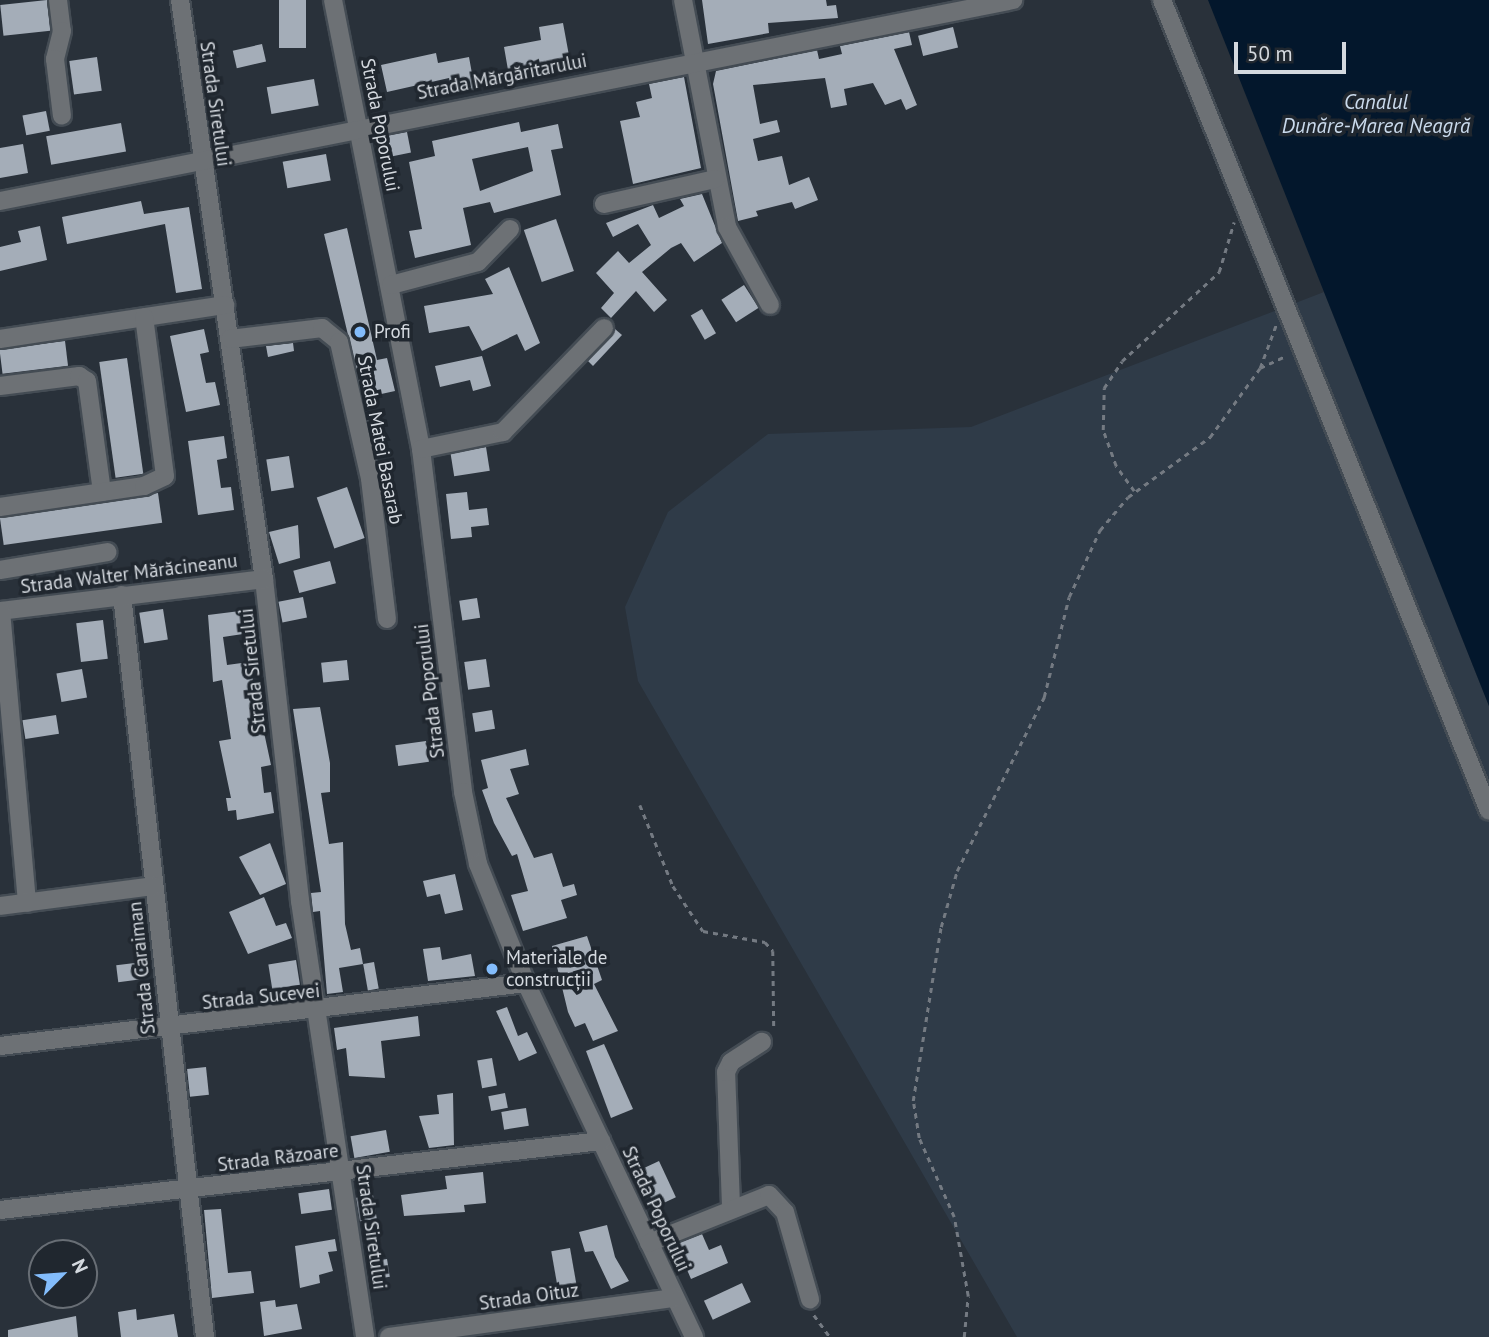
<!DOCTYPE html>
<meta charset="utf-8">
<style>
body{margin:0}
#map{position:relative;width:1489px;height:1337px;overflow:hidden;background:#29313a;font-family:"PT Sans",sans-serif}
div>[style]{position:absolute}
.built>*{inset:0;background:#2f3b48}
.water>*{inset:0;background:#03172c}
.building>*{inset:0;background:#a4adb8;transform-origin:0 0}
.path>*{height:2.5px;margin-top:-1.25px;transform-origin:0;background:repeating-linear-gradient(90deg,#747a82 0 5px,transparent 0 10px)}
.roads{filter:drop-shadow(2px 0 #444c54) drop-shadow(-2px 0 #444c54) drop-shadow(0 2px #444c54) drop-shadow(0 -2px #444c54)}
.minor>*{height:18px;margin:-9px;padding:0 9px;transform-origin:9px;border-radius:9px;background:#6d7175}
.dots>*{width:19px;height:19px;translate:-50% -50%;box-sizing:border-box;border:4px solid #20272f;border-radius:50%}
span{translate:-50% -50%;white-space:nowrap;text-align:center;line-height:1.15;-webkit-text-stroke:7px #20272f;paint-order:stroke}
.street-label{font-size:19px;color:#d4d9df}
.poi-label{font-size:19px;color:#d4d9df}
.left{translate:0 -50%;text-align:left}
.water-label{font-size:21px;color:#cadaec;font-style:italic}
.north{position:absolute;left:28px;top:1239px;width:70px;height:70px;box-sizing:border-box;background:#20272f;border:2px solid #686e75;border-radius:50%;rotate:65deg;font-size:19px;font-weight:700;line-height:28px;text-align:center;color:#d4d9df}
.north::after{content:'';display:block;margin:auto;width:24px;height:32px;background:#83bcfb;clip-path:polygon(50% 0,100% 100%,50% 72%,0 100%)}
.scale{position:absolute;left:1234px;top:42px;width:112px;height:32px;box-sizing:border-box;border:4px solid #d4d9df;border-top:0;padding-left:9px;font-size:21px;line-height:24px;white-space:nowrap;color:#d4d9df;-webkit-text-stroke:5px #20272f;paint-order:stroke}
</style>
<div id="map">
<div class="built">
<div style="clip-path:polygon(1324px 292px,1489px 706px,1489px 1337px,1017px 1337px,638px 681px,625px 607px,668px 512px,768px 434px,971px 427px)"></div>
</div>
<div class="water">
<div style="clip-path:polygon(1208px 0,1489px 0,1489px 706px,1324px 292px)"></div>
</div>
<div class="building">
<div style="left:47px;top:0;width:31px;height:47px;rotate:84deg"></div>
<div style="left:279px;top:0;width:27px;height:48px"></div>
<div style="clip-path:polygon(702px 0,826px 0,827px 6px,836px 5px,838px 18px,768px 23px,769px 33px,708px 44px)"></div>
<div style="clip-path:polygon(563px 23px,570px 61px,508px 70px,504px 47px,541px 40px,539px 27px)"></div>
<div style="left:953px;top:27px;width:21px;height:36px;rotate:76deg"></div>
<div style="clip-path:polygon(909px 32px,912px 45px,894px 49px,917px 105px,906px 110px,901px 99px,885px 105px,873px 83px,844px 89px,847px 105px,831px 108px,825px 78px,753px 85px,760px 124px,777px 120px,780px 132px,753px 139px,758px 161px,782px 156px,789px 185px,809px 177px,818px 200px,795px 209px,792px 202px,756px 211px,758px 216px,738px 221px,713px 84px,716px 71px,817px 50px,819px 59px,842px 54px,840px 46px)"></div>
<div style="left:262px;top:44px;width:18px;height:30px;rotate:77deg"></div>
<div style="clip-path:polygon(436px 53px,438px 63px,469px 57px,475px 90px,452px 94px,449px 78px,387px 92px,381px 65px)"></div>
<div style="left:97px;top:57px;width:34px;height:28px;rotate:82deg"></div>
<div style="clip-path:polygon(684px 77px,701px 168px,633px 184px,620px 121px,640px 117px,636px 102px,652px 98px,649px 84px)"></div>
<div style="left:314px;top:79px;width:27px;height:48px;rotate:80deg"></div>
<div style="left:46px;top:111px;width:20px;height:24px;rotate:79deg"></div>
<div style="clip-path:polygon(evenodd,519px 122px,521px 132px,558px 124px,563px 148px,551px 150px,561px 195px,494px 213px,490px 202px,463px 208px,471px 245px,415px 258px,409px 231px,422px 229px,409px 162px,435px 156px,432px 141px,519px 122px,528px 147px,533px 171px,480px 191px,472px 159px,528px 147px)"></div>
<div style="left:121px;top:123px;width:29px;height:76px;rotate:80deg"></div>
<div style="left:407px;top:132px;width:21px;height:25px;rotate:79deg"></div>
<div style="clip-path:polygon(23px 144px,28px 173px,0 178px,0 148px)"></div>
<div style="left:326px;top:154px;width:27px;height:44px;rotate:80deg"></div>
<div style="clip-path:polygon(702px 194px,722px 243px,694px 262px,681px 243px,671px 248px,642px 272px,667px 300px,654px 312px,636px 291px,611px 318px,601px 308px,614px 293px,596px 273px,618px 251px,629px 263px,651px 245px,638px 224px,613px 237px,606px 223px,653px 205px,659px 218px,684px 206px,680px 199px)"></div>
<div style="clip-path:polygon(141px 201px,144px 214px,189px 207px,202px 289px,176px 293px,165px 224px,67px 244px,62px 217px)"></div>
<div style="left:556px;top:219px;width:55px;height:34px;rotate:71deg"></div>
<div style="clip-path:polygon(40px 226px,47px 260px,0 271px,0 247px,21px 242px,18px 231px)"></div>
<div style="clip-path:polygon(347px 228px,377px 360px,387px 358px,395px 391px,363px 398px,324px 234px)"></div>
<div style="clip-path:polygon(509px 267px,540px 343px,525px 351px,517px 334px,482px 351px,469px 326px,429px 333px,424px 306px,493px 294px,485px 279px)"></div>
<div style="left:744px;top:285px;width:27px;height:27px;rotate:57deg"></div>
<div style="left:702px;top:309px;width:28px;height:13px;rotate:60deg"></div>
<div style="clip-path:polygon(204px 329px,209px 352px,200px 354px,206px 383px,215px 382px,220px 405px,186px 412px,170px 336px)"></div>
<div style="clip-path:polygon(615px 329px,622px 335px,593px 366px,588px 361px)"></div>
<div style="left:65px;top:341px;width:25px;height:66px;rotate:83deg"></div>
<div style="clip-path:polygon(293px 343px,294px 351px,268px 357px,266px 346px)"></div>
<div style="clip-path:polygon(482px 356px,491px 386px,473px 391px,470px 380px,440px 387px,435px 366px)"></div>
<div style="left:127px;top:358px;width:117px;height:28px;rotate:82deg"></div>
<div style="clip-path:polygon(224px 436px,227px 458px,217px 460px,221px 488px,231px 487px,234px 510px,198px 515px,188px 441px)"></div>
<div style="left:486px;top:447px;width:24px;height:36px;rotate:81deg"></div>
<div style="left:289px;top:456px;width:32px;height:23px;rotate:81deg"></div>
<div style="left:347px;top:487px;width:54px;height:32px;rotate:71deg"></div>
<div style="clip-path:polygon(467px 492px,469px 510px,487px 508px,489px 525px,471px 527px,472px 537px,451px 539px,446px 494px)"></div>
<div style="left:158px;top:493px;width:30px;height:160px;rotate:82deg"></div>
<div style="clip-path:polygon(298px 525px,300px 558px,279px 564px,269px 532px)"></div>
<div style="left:330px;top:561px;width:23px;height:38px;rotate:75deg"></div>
<div style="left:303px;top:597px;width:21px;height:25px;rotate:79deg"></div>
<div style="left:477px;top:598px;width:20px;height:18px;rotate:81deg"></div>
<div style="left:163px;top:609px;width:31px;height:24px;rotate:81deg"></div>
<div style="clip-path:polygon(240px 611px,243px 634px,223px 637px,227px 665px,249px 662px,271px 765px,261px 767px,264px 793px,271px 792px,274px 813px,237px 820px,236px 810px,228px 811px,226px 798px,231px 798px,219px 741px,231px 739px,222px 680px,213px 682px,208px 615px)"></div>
<div style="left:103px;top:620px;width:39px;height:27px;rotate:83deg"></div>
<div style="left:486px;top:659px;width:28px;height:22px;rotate:82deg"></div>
<div style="left:347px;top:660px;width:20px;height:26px;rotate:84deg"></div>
<div style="left:82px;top:669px;width:29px;height:26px;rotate:80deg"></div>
<div style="clip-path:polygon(320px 707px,330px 763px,330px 792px,321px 793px,329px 844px,343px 842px,345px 924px,351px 950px,360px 948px,363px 964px,339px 968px,343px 992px,327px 994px,320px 911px,313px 912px,311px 893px,321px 892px,293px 709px)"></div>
<div style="left:492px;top:710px;width:19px;height:20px;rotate:81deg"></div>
<div style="left:56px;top:715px;width:19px;height:34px;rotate:81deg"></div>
<div style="left:426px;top:741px;width:21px;height:31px;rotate:82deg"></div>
<div style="clip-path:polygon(526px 749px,529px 765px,510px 769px,519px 794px,506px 798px,534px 858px,552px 853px,563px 887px,574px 884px,577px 895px,561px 900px,567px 918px,523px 931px,511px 895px,528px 891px,517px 854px,512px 856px,494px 823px,482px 790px,488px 788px,481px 760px)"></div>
<div style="clip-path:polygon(270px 843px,286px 884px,260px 895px,239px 857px)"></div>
<div style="clip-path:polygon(455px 874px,463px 910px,445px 914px,440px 894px,427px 897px,423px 881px)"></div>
<div style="clip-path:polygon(264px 897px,276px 926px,286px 923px,292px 938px,248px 954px,229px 912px)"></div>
<div style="clip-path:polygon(587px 936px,602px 980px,594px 984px,618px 1031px,593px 1041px,585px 1023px,575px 1027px,568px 1012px,552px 946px)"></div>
<div style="clip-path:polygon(440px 947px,442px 960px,471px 954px,475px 976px,428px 981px,423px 949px)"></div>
<div style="left:296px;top:960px;width:25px;height:28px;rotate:81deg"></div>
<div style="left:143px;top:962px;width:17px;height:27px;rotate:83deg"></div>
<div style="left:374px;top:962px;width:27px;height:11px;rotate:80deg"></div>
<div style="clip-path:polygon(507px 1007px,518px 1036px,527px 1032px,537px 1053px,519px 1061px,496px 1011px)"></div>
<div style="clip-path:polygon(418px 1016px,420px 1036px,381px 1041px,385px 1078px,349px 1076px,346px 1048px,337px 1050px,334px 1028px)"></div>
<div style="clip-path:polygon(604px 1044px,633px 1109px,611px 1118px,586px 1051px)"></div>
<div style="left:492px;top:1058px;width:28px;height:15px;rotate:80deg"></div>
<div style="left:206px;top:1067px;width:28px;height:19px;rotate:84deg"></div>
<div style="clip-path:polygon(453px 1093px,454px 1145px,429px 1148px,419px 1116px,439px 1114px,437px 1095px)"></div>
<div style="left:505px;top:1093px;width:15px;height:17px;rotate:79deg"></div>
<div style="left:526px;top:1108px;width:18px;height:25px;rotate:81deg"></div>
<div style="left:386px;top:1130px;width:22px;height:36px;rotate:80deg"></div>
<div style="left:659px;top:1161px;width:40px;height:23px;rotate:65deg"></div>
<div style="clip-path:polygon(483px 1172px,486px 1203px,464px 1205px,465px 1212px,404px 1216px,401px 1195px,447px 1189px,445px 1176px)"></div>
<div style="left:329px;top:1189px;width:21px;height:31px;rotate:82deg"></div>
<div style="left:373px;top:1195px;width:24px;height:17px;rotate:81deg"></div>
<div style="clip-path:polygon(221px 1209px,228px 1273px,251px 1271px,254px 1293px,212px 1298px,204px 1210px)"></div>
<div style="clip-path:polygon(607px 1225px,615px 1257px,629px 1281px,611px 1289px,593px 1251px,585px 1252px,579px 1232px)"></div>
<div style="clip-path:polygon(702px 1234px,709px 1250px,721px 1245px,728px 1263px,691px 1279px,676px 1244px)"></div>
<div style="clip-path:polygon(335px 1239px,337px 1251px,328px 1252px,333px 1271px,319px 1275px,320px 1283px,300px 1288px,295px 1246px)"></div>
<div style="left:570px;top:1248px;width:50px;height:19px;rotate:80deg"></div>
<div style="left:387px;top:1259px;width:18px;height:14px;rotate:81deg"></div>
<div style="left:742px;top:1283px;width:21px;height:42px;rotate:65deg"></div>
<div style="clip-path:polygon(275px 1300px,276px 1307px,297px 1304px,302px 1329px,264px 1336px,260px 1302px)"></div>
<div style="clip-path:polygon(136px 1309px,137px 1320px,174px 1314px,178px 1337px,121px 1337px,118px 1312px)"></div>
<div style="clip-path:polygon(76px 1316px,78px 1337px,8px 1337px,8px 1330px)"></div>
</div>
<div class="path">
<div style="left:1260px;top:368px;width:46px;rotate:-69.6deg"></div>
<div style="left:1134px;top:491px;width:31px;rotate:-126deg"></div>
<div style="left:1116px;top:466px;width:38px;rotate:-110deg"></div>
<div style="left:1103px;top:430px;width:42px;rotate:-88.6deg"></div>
<div style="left:1104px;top:388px;width:32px;rotate:-56deg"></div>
<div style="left:1122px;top:361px;width:132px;rotate:-42.5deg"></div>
<div style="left:1219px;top:272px;width:52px;rotate:-73.3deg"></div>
<div style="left:640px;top:805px;width:87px;rotate:67.8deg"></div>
<div style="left:673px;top:886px;width:54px;rotate:56.3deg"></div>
<div style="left:703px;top:931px;width:63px;rotate:10.1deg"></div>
<div style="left:765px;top:942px;width:12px;rotate:48deg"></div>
<div style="left:773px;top:951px;width:79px;rotate:89.3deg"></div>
<div style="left:814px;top:1315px;width:27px;rotate:54deg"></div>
<div style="left:964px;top:1337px;width:41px;rotate:-84.4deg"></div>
<div style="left:968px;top:1296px;width:80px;rotate:-100deg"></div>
<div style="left:954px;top:1217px;width:86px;rotate:-113.9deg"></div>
<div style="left:919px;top:1138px;width:37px;rotate:-99deg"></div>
<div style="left:913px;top:1101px;width:176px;rotate:-80.9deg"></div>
<div style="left:941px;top:927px;width:58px;rotate:-74.1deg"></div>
<div style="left:957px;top:871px;width:195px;rotate:-63.4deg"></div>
<div style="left:1044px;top:697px;width:103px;rotate:-76deg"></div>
<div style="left:1069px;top:597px;width:74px;rotate:-65.2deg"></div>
<div style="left:1100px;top:530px;width:43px;rotate:-49.7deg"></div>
<div style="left:1128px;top:497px;width:102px;rotate:-36.2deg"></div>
<div style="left:1210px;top:437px;width:85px;rotate:-54.1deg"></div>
<div style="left:1260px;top:368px;width:29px;rotate:-25deg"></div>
</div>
<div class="roads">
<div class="minor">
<div style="left:58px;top:0;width:31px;rotate:83deg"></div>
<div style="left:62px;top:31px;width:29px;rotate:104deg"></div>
<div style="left:55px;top:59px;width:57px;rotate:83deg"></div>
<div style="left:180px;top:0;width:585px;rotate:81.75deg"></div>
<div style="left:264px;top:579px;width:324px;rotate:83.6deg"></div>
<div style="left:300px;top:901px;width:441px;rotate:81.5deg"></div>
<div style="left:333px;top:0;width:458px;rotate:78.9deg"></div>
<div style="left:421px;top:449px;width:346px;rotate:83deg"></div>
<div style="left:463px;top:792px;width:74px;rotate:78.2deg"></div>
<div style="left:478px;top:864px;width:128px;rotate:68deg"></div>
<div style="left:526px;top:983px;width:392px;rotate:64.6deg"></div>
<div style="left:683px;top:0;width:231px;rotate:79deg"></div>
<div style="left:727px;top:227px;width:89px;rotate:61.1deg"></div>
<div style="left:1162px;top:0;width:874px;rotate:68.04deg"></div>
<div style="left:0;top:201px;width:1033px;rotate:-11.22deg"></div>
<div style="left:604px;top:204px;width:114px;rotate:-12.7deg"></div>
<div style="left:391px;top:285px;width:90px;rotate:-14.8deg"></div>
<div style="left:478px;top:262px;width:46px;rotate:-45.9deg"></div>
<div style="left:0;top:339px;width:228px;rotate:-8.6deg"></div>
<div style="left:230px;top:339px;width:93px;rotate:-6.8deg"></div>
<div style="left:322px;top:328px;width:22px;rotate:39deg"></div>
<div style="left:339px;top:342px;width:140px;rotate:77.2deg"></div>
<div style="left:370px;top:479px;width:141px;rotate:83.1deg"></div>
<div style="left:0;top:386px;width:80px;rotate:-7.2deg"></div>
<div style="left:79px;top:376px;width:9px;rotate:32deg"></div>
<div style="left:87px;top:381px;width:112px;rotate:82.3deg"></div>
<div style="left:421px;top:449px;width:84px;rotate:-11.7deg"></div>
<div style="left:503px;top:432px;width:145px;rotate:-45.8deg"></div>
<div style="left:0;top:507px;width:146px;rotate:-8.3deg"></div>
<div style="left:144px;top:486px;width:23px;rotate:-25deg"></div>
<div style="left:165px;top:476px;width:160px;rotate:-97.5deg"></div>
<div style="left:0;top:570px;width:109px;rotate:-9.5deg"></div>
<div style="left:122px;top:595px;width:747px;rotate:83.62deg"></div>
<div style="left:0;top:611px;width:266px;rotate:-6.9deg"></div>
<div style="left:1px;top:611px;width:293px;rotate:84.9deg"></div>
<div style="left:0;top:906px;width:155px;rotate:-7.4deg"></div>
<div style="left:0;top:1046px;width:530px;rotate:-6.83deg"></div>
<div style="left:731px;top:1206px;width:134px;rotate:-92.1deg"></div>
<div style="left:726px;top:1072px;width:11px;rotate:-63deg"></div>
<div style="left:731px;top:1062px;width:37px;rotate:-33deg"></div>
<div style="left:0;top:1210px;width:605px;rotate:-6.55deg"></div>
<div style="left:649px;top:1243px;width:129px;rotate:-21.8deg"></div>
<div style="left:769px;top:1195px;width:23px;rotate:47deg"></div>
<div style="left:785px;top:1212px;width:91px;rotate:74deg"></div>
<div style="left:389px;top:1337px;width:288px;rotate:-7.8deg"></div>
</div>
</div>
<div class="dots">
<div style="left:360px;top:332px;background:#83bcfb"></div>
<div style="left:492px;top:969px;background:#83bcfb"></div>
</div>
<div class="street-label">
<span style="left:502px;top:77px;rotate:-11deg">Strada Mărgăritarului</span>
<span style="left:215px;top:104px;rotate:82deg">Strada Siretului</span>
<span style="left:380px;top:125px;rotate:79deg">Strada Poporului</span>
<span style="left:380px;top:440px;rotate:79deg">Strada Matei Basarab</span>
<span style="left:129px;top:574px;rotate:-7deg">Strada Walter Mărăcineanu</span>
<span style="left:253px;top:671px;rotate:-96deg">Strada Siretului</span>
<span style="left:430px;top:691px;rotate:-97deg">Strada Poporului</span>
<span style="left:142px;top:968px;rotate:-96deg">Strada Caraiman</span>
<span style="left:261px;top:997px;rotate:-6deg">Strada Sucevei</span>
<span style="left:278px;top:1158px;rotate:-7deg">Strada Răzoare</span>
<span style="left:656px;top:1209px;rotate:65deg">Strada Poporului</span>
<span style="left:371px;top:1227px;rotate:82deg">Strada Siretului</span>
<span style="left:529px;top:1297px;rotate:-8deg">Strada Oituz</span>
</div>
<div class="poi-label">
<span class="left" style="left:374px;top:332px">Profi</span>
<span class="left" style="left:506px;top:969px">Materiale de<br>construcții</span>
</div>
<div class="water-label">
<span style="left:1376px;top:114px">Canalul<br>Dunăre-Marea Neagră</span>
</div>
<div class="north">N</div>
<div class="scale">50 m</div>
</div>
